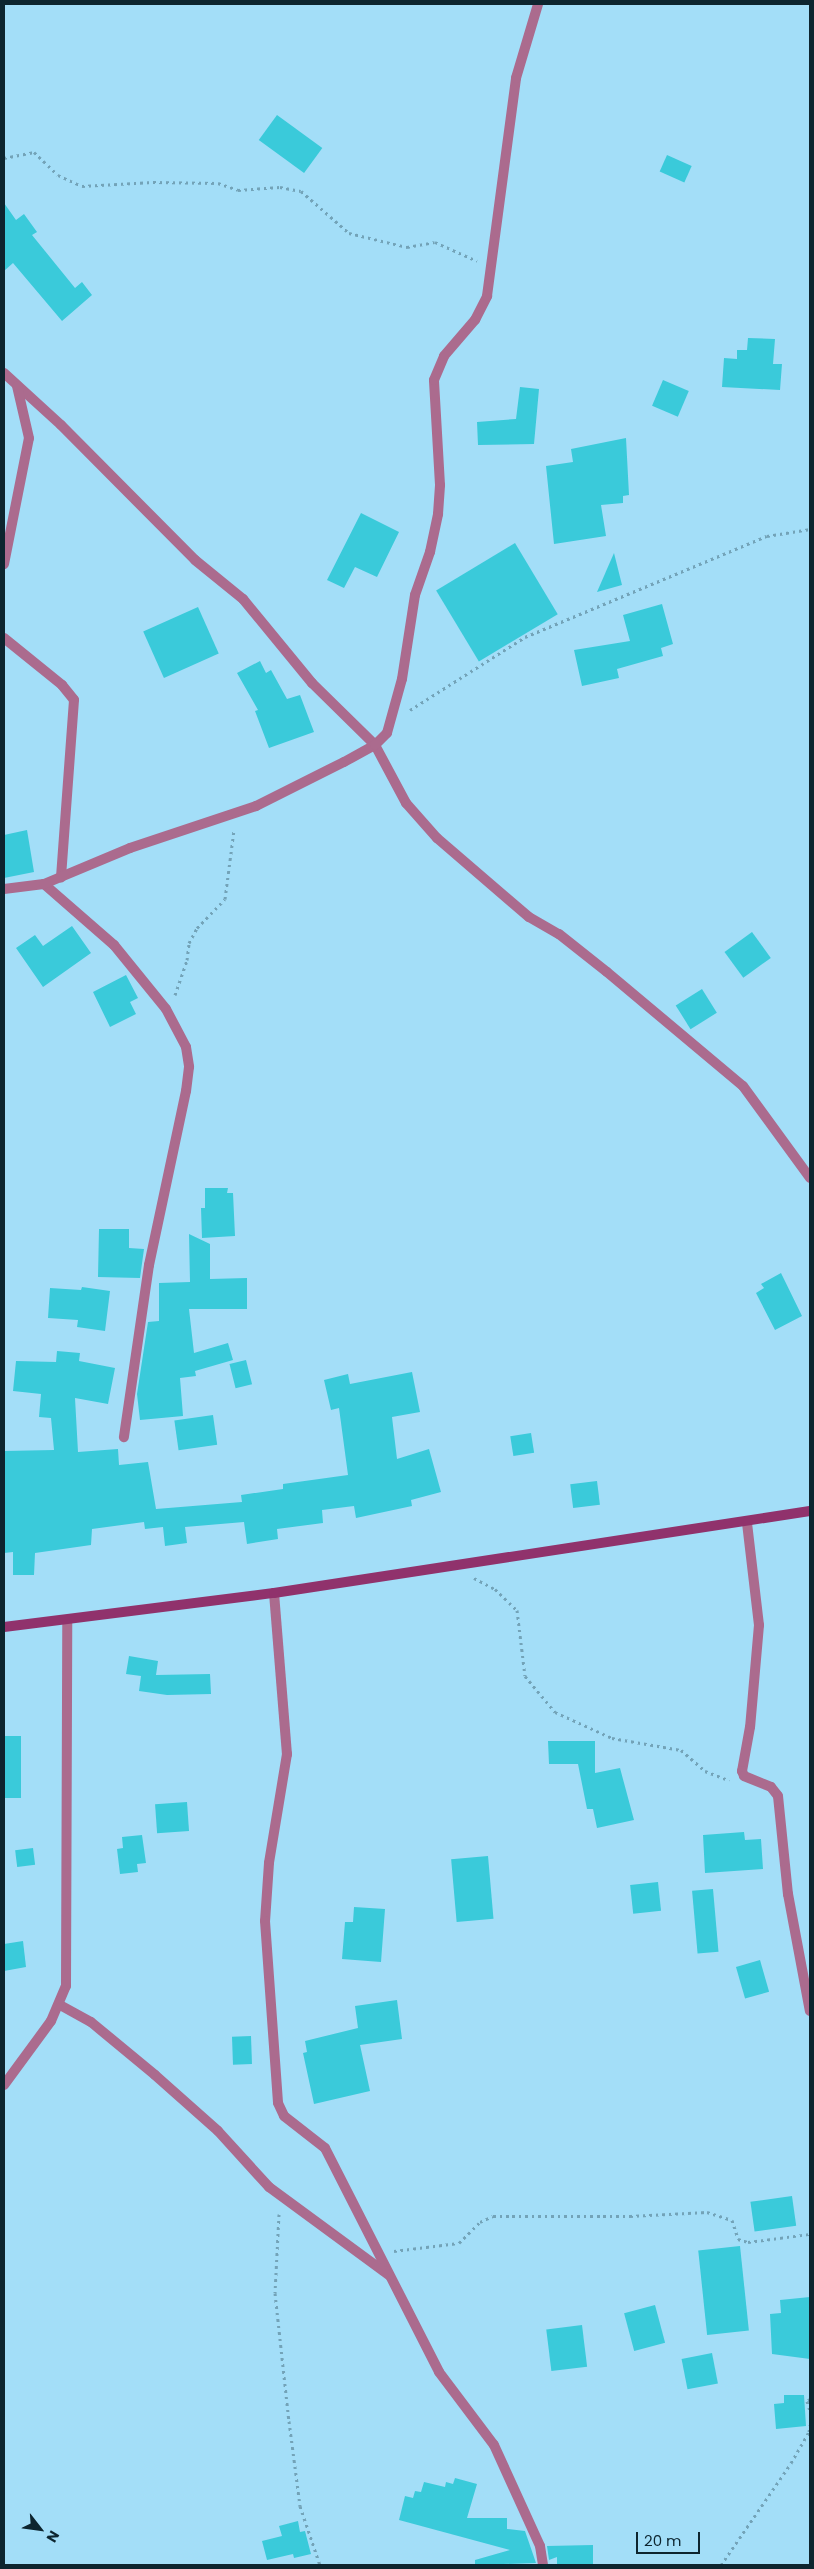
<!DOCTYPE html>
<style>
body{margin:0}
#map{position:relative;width:814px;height:2569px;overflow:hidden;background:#a3def8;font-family:Poppins,sans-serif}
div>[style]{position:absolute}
.building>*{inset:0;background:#3acada;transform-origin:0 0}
.path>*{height:3px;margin-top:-1.5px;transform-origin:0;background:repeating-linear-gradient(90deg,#73a3b8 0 2.5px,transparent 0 6.5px)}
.street>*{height:10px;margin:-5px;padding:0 5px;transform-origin:5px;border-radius:5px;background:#ab6b8e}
.secondary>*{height:10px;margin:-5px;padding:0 5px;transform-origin:5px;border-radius:5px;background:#90326c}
span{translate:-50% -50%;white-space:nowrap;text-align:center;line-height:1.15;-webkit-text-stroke:4px #a3def8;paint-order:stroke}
.frame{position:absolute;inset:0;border:5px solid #0d252f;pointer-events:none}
.north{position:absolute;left:15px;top:2504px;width:50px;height:50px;-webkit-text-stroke:4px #a3def8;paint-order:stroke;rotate:120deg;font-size:14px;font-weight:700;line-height:20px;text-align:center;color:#0d252f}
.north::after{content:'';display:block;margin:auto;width:18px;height:22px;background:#0d252f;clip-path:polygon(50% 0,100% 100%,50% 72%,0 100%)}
.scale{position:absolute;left:636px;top:2532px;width:64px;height:22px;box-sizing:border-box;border:2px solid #0d252f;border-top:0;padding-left:6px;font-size:15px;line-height:18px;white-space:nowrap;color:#0d252f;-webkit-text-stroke:4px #a3def8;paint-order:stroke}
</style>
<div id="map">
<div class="building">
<div style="left:277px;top:115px;width:56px;height:31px;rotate:36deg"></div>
<div style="left:667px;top:155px;width:27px;height:18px;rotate:24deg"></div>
<div style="clip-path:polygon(4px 203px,16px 220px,24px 214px,37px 232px,32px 235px,75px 288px,82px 282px,92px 295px,62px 321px,13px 263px,4px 271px)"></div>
<div style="clip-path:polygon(748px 338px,775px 339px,773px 364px,782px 364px,780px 390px,722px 387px,724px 358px,737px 359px,737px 350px,747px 350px)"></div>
<div style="left:663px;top:380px;width:28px;height:28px;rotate:23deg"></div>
<div style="clip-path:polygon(520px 387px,539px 389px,534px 444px,478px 445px,477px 422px,516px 419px)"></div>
<div style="clip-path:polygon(626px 438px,629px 495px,623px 496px,623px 503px,601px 505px,606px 536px,554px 544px,546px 466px,573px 462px,571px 449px)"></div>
<div style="clip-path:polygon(361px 513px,399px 532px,377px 577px,355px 567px,344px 588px,327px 580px)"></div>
<div style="left:515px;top:543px;width:83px;height:92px;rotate:59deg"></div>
<div style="clip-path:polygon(614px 553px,622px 585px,597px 592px)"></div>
<div style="clip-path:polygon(662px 604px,673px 644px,661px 648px,663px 656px,617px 669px,619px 678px,582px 686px,574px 650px,630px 641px,623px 615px)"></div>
<div style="left:198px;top:607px;width:51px;height:60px;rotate:66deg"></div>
<div style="clip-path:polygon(260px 661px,266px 673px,271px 670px,287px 699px,300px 695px,314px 732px,269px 748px,255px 711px,258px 710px,237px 673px)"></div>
<div style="clip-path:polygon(27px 830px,34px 872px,4px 878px,4px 835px)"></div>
<div style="clip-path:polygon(72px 926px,91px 953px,43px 987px,16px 948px,35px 935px,43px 946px)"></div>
<div style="left:752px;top:932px;width:32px;height:34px;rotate:54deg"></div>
<div style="clip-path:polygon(126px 975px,138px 998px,130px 1002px,136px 1014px,110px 1027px,93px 992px)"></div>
<div style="left:702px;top:989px;width:28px;height:31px;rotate:58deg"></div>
<div style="clip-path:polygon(205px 1188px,228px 1188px,227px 1193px,233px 1193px,235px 1236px,202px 1238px,201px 1208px,205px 1208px)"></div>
<div style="clip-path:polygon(99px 1229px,129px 1229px,129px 1248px,144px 1249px,140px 1278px,98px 1277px)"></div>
<div style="clip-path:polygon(189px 1234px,210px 1244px,210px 1279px,247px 1278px,247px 1309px,189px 1309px,194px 1353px,228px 1343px,233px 1360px,195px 1371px,196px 1376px,180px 1378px,183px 1416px,140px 1420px,137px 1394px,148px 1322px,159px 1321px,159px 1283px,190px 1282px)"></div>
<div style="clip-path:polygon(781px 1273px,802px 1316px,775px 1330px,756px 1293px,764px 1288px,761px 1284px)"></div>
<div style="clip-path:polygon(82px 1287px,110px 1291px,105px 1331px,77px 1327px,78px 1320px,48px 1318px,50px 1288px,81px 1290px)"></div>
<div style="clip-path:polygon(57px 1351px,80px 1353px,79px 1361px,115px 1368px,108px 1404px,75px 1398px,78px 1452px,118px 1449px,119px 1465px,148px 1462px,156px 1509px,242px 1502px,241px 1495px,283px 1489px,283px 1484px,348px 1475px,339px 1408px,331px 1410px,324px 1380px,348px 1374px,350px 1384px,412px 1372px,420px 1412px,392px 1417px,397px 1459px,429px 1449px,441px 1492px,411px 1500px,412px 1506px,356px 1518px,354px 1506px,322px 1510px,323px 1523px,277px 1529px,278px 1539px,247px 1544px,244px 1522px,185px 1527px,187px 1543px,165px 1546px,163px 1527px,145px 1529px,144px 1522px,92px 1529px,91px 1545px,35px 1553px,34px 1575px,13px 1575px,13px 1552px,4px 1553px,4px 1451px,54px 1450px,51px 1418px,39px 1417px,41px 1394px,13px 1391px,16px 1361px,56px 1362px)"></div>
<div style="left:246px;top:1360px;width:25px;height:17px;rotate:76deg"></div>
<div style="left:213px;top:1415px;width:30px;height:39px;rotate:82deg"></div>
<div style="left:531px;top:1433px;width:20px;height:21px;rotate:81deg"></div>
<div style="left:597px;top:1481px;width:24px;height:27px;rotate:83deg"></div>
<div style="clip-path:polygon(129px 1656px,158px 1661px,156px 1675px,210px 1674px,211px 1694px,167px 1695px,139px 1691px,141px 1676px,126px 1674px)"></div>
<div style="left:4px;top:1736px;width:17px;height:62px"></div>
<div style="clip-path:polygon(548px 1741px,595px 1741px,595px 1773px,620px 1768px,634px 1820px,597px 1828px,593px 1809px,587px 1809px,578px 1764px,549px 1764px)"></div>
<div style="left:187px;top:1802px;width:29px;height:32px;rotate:86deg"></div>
<div style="clip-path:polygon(744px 1832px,745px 1840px,761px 1839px,763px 1869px,705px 1873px,703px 1835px)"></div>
<div style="clip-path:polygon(142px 1835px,146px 1863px,137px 1864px,138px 1872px,120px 1874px,117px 1849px,123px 1848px,122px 1837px)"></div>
<div style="left:33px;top:1848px;width:17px;height:18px;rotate:83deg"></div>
<div style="left:488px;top:1856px;width:63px;height:37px;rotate:85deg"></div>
<div style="left:658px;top:1882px;width:29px;height:28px;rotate:84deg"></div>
<div style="left:713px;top:1889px;width:63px;height:21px;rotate:85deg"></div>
<div style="clip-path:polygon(354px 1907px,385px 1909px,381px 1962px,342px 1959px,345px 1922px,353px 1922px)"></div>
<div style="clip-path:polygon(23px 1941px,26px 1967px,4px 1971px,4px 1944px)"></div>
<div style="left:760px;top:1960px;width:33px;height:25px;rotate:74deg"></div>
<div style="clip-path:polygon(397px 2000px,402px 2039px,360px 2045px,370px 2091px,314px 2104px,303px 2053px,307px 2052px,305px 2041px,358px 2028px,355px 2006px)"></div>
<div style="left:251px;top:2036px;width:28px;height:19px;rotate:88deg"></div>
<div style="left:792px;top:2196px;width:30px;height:42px;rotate:82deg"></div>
<div style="left:740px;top:2246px;width:85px;height:42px;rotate:84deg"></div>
<div style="clip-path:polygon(810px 2297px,810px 2359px,772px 2354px,770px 2314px,781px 2313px,780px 2300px)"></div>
<div style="left:655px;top:2305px;width:39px;height:32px;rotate:75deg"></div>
<div style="left:582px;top:2325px;width:42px;height:36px;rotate:83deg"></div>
<div style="left:712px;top:2353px;width:31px;height:31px;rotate:79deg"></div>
<div style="clip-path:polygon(784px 2395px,804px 2395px,806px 2426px,776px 2429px,774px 2404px,784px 2403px)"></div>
<div style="clip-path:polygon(455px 2478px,477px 2484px,467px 2518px,507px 2518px,507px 2529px,525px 2531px,536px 2563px,475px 2565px,475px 2560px,510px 2550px,399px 2520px,405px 2496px,413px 2498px,415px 2491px,421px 2492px,424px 2482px,445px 2487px,446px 2482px,453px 2484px)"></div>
<div style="clip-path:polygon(298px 2521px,300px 2532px,305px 2531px,311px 2554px,294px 2558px,293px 2554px,267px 2560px,262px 2541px,282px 2536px,279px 2526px)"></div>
<div style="clip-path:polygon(593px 2545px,593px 2565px,557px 2565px,557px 2557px,549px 2560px,547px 2546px)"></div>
</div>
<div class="path">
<div style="left:4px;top:158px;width:31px;rotate:-11deg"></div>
<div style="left:34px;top:152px;width:33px;rotate:44deg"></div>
<div style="left:58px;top:175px;width:26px;rotate:25deg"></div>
<div style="left:82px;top:186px;width:71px;rotate:-3.2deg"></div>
<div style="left:153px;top:182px;width:65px;rotate:0.9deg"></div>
<div style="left:218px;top:183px;width:21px;rotate:19deg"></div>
<div style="left:238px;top:190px;width:42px;rotate:-4.1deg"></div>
<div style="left:280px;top:187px;width:21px;rotate:11deg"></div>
<div style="left:301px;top:191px;width:64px;rotate:41.2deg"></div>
<div style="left:349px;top:233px;width:60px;rotate:13.6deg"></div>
<div style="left:407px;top:247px;width:28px;rotate:-10deg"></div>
<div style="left:435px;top:242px;width:46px;rotate:24.3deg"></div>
<div style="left:410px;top:710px;width:136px;rotate:-32.4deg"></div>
<div style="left:525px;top:637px;width:262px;rotate:-22.7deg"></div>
<div style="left:767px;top:536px;width:44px;rotate:-9.2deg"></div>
<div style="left:175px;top:995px;width:37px;rotate:-71deg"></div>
<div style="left:187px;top:960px;width:17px;rotate:-83deg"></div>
<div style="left:189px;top:943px;width:17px;rotate:-62deg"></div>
<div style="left:197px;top:928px;width:40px;rotate:-46deg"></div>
<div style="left:225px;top:899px;width:70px;rotate:-82.6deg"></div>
<div style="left:474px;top:1578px;width:24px;rotate:28deg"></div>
<div style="left:495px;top:1589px;width:30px;rotate:44deg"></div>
<div style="left:517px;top:1610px;width:66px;rotate:83.1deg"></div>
<div style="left:525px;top:1676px;width:47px;rotate:50.2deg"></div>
<div style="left:555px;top:1712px;width:63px;rotate:24.5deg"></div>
<div style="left:612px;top:1738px;width:70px;rotate:9.9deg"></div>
<div style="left:681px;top:1750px;width:32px;rotate:41deg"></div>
<div style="left:705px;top:1771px;width:26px;rotate:21deg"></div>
<div style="left:279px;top:2214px;width:79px;rotate:92.9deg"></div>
<div style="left:275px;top:2293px;width:129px;rotate:83.8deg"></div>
<div style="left:289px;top:2421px;width:86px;rotate:82.6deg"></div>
<div style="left:300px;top:2506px;width:62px;rotate:71.3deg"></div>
<div style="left:394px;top:2251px;width:65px;rotate:-7deg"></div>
<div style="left:459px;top:2243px;width:30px;rotate:-45deg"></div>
<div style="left:480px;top:2222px;width:14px;rotate:-25deg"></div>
<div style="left:493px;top:2216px;width:137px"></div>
<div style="left:630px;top:2216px;width:77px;rotate:-3deg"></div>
<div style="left:707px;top:2212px;width:26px;rotate:18deg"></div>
<div style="left:732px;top:2220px;width:20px;rotate:72deg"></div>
<div style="left:738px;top:2239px;width:10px;rotate:17deg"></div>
<div style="left:748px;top:2242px;width:63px;rotate:-7.4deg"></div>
<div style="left:810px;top:2399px;width:4px;rotate:146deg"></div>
<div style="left:807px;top:2401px;width:10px;rotate:73deg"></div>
<div style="left:721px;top:2565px;width:124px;rotate:-55.5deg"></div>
<div style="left:791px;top:2463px;width:36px;rotate:-60deg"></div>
<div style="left:809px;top:2432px;width:7px;rotate:-82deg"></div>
</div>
<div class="street">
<div style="left:4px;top:373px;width:77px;rotate:42.4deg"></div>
<div style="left:61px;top:425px;width:190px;rotate:45.2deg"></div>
<div style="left:195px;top:560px;width:62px;rotate:39.1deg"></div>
<div style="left:243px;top:599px;width:109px;rotate:50.6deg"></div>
<div style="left:312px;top:683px;width:88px;rotate:44.5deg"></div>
<div style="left:375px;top:745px;width:66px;rotate:61.9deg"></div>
<div style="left:406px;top:803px;width:47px;rotate:48.5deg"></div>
<div style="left:437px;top:838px;width:121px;rotate:40.7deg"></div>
<div style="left:529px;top:917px;width:34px;rotate:30deg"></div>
<div style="left:559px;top:934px;width:61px;rotate:38.4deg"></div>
<div style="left:607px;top:972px;width:177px;rotate:40deg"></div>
<div style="left:743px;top:1086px;width:114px;rotate:53.9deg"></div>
<div style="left:4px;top:564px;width:128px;rotate:-78.8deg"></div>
<div style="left:29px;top:438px;width:53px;rotate:-103deg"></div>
<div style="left:4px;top:638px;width:75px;rotate:39deg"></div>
<div style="left:62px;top:685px;width:19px;rotate:51deg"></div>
<div style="left:74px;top:700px;width:178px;rotate:94.2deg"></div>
<div style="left:44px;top:884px;width:93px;rotate:41.1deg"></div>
<div style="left:114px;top:945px;width:82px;rotate:50.9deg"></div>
<div style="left:166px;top:1009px;width:43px;rotate:62.2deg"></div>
<div style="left:186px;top:1047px;width:20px;rotate:81deg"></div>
<div style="left:189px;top:1067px;width:24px;rotate:97deg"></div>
<div style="left:186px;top:1091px;width:178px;rotate:102deg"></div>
<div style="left:149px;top:1265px;width:174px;rotate:98.3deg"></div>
<div style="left:4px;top:889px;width:40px;rotate:-7.1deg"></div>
<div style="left:44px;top:884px;width:93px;rotate:-22.7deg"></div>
<div style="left:130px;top:848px;width:133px;rotate:-18.4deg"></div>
<div style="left:256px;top:806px;width:98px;rotate:-26.6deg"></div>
<div style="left:344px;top:762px;width:35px;rotate:-29deg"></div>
<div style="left:375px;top:745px;width:17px;rotate:-45deg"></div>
<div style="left:387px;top:733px;width:56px;rotate:-74.5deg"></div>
<div style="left:402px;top:679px;width:85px;rotate:-81.2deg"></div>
<div style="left:415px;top:595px;width:46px;rotate:-70.8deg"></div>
<div style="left:430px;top:552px;width:39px;rotate:-78deg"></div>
<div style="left:438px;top:514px;width:29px;rotate:-86deg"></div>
<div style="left:440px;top:485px;width:105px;rotate:-93.3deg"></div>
<div style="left:434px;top:380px;width:26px;rotate:-67deg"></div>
<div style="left:444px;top:356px;width:48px;rotate:-49.3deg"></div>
<div style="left:475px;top:320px;width:27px;rotate:-63deg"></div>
<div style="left:487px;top:296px;width:220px;rotate:-82.4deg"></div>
<div style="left:516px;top:78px;width:77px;rotate:-73.4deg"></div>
<div style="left:747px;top:1523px;width:103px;rotate:83.3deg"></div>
<div style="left:759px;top:1625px;width:102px;rotate:95deg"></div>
<div style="left:750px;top:1727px;width:45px;rotate:100.3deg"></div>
<div style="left:742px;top:1771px;width:5px;rotate:68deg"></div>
<div style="left:744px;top:1776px;width:29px;rotate:22deg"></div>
<div style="left:771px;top:1787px;width:11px;rotate:52deg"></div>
<div style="left:778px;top:1796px;width:99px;rotate:84.2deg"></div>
<div style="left:788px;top:1894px;width:119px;rotate:79.4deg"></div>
<div style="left:274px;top:1593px;width:162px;rotate:85.4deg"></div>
<div style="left:287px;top:1754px;width:110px;rotate:99.4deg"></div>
<div style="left:269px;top:1863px;width:58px;rotate:93.9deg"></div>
<div style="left:265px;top:1921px;width:182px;rotate:85.9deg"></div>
<div style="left:278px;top:2103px;width:14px;rotate:65deg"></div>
<div style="left:284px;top:2116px;width:52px;rotate:38deg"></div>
<div style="left:325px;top:2148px;width:251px;rotate:63deg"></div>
<div style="left:439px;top:2372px;width:91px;rotate:53deg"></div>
<div style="left:494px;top:2445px;width:111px;rotate:65.5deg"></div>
<div style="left:540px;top:2546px;width:19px;rotate:81deg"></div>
<div style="left:60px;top:2005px;width:35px;rotate:29deg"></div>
<div style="left:91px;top:2022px;width:83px;rotate:39.6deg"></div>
<div style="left:155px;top:2075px;width:84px;rotate:41.6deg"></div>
<div style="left:218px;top:2131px;width:76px;rotate:47.7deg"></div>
<div style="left:269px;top:2187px;width:149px;rotate:36.3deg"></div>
<div style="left:4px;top:2085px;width:79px;rotate:-53.7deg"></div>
<div style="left:51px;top:2021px;width:38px;rotate:-67deg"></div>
<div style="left:66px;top:1986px;width:366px;rotate:-89.8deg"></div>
</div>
<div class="secondary">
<div style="left:4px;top:1627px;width:272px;rotate:-7.2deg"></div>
<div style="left:274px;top:1593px;width:542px;rotate:-8.7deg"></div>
</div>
<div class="frame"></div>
<div class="north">N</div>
<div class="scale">20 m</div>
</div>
